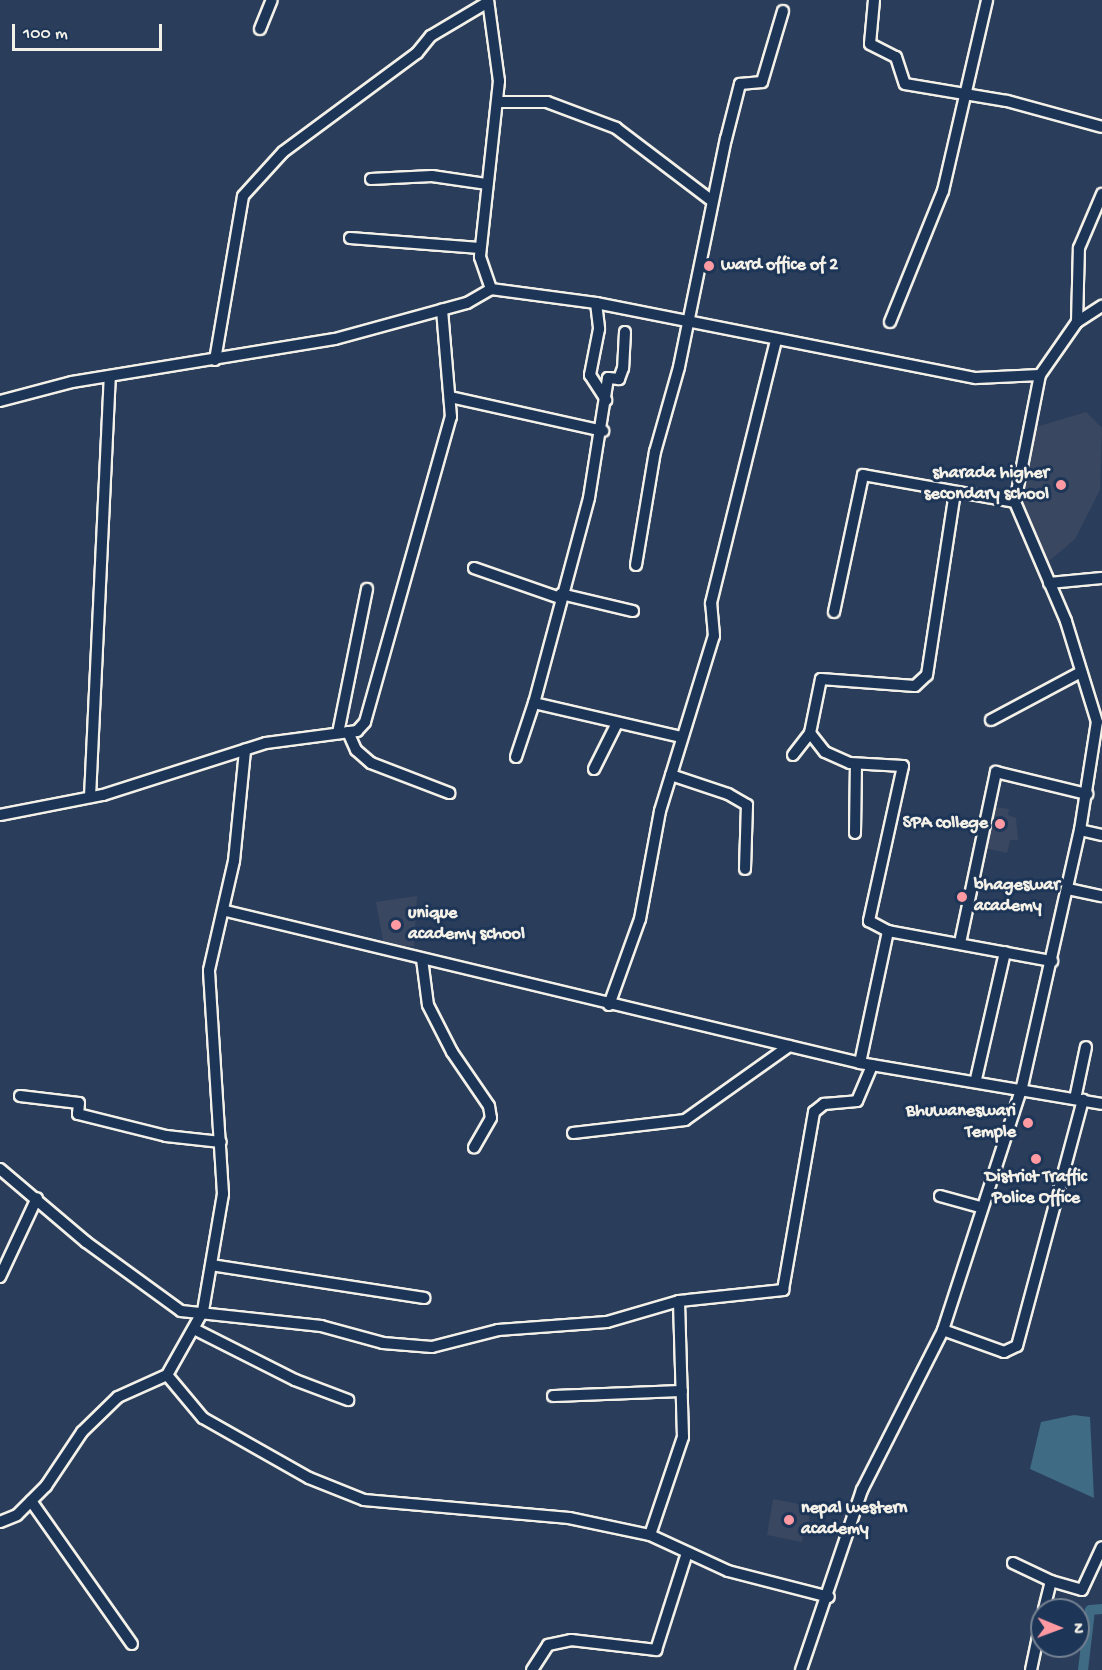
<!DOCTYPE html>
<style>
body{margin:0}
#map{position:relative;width:1102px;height:1670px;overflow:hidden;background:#2a3d5b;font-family:"Gochi Hand",sans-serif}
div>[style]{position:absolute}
.built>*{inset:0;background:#3a4760}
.water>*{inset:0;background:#3f6b85}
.canal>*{height:10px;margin:-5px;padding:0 5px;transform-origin:5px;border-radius:5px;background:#3f6b85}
.roads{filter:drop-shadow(2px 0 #f4f1e8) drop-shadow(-2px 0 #f4f1e8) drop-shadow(0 2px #f4f1e8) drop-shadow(0 -2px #f4f1e8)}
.street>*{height:10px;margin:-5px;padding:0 5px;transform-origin:5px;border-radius:5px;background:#1d3557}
.dots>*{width:16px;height:16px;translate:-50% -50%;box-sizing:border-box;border:3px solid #1d3557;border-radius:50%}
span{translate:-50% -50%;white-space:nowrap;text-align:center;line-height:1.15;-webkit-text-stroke:6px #1d3557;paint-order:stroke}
.poi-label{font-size:18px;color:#f4f1e8;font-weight:700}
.left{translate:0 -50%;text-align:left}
.right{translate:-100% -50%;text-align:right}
.north{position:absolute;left:1030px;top:1598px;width:60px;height:60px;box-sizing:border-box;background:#1d3557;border:2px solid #738091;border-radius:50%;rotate:91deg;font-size:16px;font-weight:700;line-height:24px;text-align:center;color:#f4f1e8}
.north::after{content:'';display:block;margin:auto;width:21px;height:27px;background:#ff9aa2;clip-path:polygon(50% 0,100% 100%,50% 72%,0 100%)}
.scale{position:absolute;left:12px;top:24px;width:150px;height:27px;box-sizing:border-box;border:3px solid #f4f1e8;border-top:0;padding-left:8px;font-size:18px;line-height:21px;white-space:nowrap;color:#f4f1e8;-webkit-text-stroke:4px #1d3557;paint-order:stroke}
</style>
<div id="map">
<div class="built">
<div style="clip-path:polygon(1086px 412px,1102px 428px,1100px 490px,1075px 539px,1047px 563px,1020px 502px,1025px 457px,1036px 427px)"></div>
<div style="clip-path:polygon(988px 806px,1009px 809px,1008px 815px,1016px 818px,1018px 840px,1010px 840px,1007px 853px,981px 847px)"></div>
<div style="clip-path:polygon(417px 896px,414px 946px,384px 946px,376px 902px)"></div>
<div style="clip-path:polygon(773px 1499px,809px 1506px,809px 1530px,804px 1530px,802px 1542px,767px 1535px)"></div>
</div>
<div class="water">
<div style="clip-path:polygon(1074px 1415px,1090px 1417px,1094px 1498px,1030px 1469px,1041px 1422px)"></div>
</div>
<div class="canal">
<div style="left:1083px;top:1670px;width:60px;rotate:-83.3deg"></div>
<div style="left:1090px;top:1610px;width:12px;rotate:-5deg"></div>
</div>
<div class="roads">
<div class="street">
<div style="left:488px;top:0;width:82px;rotate:82.3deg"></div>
<div style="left:499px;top:81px;width:177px;rotate:96.2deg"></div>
<div style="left:480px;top:257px;width:34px;rotate:71deg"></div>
<div style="left:874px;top:0;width:44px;rotate:95.2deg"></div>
<div style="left:870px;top:44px;width:29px;rotate:27deg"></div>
<div style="left:896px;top:57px;width:28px;rotate:72deg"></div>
<div style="left:905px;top:84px;width:103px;rotate:9.5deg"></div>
<div style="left:1007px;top:101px;width:98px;rotate:15.3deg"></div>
<div style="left:260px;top:29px;width:31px;rotate:-68deg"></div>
<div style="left:497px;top:102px;width:50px"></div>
<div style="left:547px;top:102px;width:74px;rotate:20.6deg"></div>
<div style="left:616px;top:128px;width:119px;rotate:37.2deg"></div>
<div style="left:371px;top:179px;width:61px;rotate:-2.8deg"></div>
<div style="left:432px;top:176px;width:56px;rotate:8.3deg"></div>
<div style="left:350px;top:238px;width:130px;rotate:4.4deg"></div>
<div style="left:596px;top:303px;width:26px;rotate:83deg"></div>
<div style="left:599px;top:329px;width:47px;rotate:101.1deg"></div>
<div style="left:590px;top:375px;width:30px;rotate:57deg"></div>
<div style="left:890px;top:322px;width:141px;rotate:-68deg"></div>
<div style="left:943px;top:191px;width:196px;rotate:-77deg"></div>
<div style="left:1077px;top:322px;width:30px;rotate:-33deg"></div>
<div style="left:625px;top:332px;width:36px;rotate:93deg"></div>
<div style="left:623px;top:368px;width:12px;rotate:110deg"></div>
<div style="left:619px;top:379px;width:11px;rotate:-175deg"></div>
<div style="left:608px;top:378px;width:121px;rotate:99deg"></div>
<div style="left:589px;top:498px;width:212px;rotate:105deg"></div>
<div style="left:534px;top:703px;width:151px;rotate:13deg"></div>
<div style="left:215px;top:360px;width:166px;rotate:-80.3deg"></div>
<div style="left:243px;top:196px;width:59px;rotate:-47.7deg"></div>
<div style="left:283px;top:152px;width:167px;rotate:-36.5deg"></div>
<div style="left:417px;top:53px;width:22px;rotate:-51deg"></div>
<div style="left:431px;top:36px;width:66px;rotate:-30.8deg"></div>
<div style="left:450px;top:397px;width:157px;rotate:12.5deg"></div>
<div style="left:0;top:401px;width:74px;rotate:-14.8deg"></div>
<div style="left:72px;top:382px;width:266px;rotate:-9.3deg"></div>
<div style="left:335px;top:339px;width:137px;rotate:-15.3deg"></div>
<div style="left:467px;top:303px;width:28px;rotate:-30deg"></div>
<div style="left:491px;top:289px;width:106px;rotate:7.6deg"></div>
<div style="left:596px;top:303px;width:387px;rotate:11.2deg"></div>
<div style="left:976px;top:378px;width:64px;rotate:-2.7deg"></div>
<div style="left:636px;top:565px;width:115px;rotate:-80.5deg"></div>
<div style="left:655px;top:452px;width:88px;rotate:-74.2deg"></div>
<div style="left:679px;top:367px;width:233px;rotate:-78.4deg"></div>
<div style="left:726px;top:139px;width:57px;rotate:-75.7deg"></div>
<div style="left:740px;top:84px;width:22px;rotate:-5deg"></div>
<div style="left:762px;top:82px;width:74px;rotate:-73.5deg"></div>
<div style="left:474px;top:568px;width:91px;rotate:19.2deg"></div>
<div style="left:1049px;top:583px;width:53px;rotate:-5.4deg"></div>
<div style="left:561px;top:594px;width:74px;rotate:13.3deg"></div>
<div style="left:834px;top:612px;width:140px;rotate:-78deg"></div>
<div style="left:863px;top:475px;width:154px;rotate:10.1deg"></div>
<div style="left:991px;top:720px;width:102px;rotate:-28.1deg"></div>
<div style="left:348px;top:732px;width:20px;rotate:66deg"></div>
<div style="left:356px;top:750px;width:20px;rotate:41deg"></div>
<div style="left:371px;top:763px;width:84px;rotate:21deg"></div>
<div style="left:338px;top:733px;width:147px;rotate:-78.6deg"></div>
<div style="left:810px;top:733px;width:24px;rotate:52deg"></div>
<div style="left:825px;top:752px;width:27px;rotate:24deg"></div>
<div style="left:850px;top:763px;width:53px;rotate:3.2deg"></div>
<div style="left:903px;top:766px;width:159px;rotate:102.4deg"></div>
<div style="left:869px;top:921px;width:21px;rotate:28deg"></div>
<div style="left:793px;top:755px;width:28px;rotate:-52deg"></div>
<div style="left:810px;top:733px;width:55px;rotate:-78.5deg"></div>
<div style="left:821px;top:679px;width:94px;rotate:4.3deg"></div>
<div style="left:915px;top:686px;width:16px;rotate:-43deg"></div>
<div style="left:927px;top:675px;width:185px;rotate:-81.3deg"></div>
<div style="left:516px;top:757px;width:57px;rotate:-71.6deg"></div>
<div style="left:594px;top:769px;width:49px;rotate:-63.4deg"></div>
<div style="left:671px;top:775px;width:60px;rotate:18.4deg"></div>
<div style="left:728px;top:794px;width:22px;rotate:30deg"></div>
<div style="left:747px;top:805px;width:64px;rotate:91.8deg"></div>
<div style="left:90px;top:797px;width:421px;rotate:-87.3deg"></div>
<div style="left:0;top:815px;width:105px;rotate:-11deg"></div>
<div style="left:103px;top:795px;width:171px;rotate:-17.7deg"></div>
<div style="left:266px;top:743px;width:92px;rotate:-7.5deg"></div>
<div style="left:357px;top:731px;width:12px;rotate:-48deg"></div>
<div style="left:365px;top:722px;width:317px;rotate:-74.3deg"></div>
<div style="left:451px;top:417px;width:108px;rotate:-94.8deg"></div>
<div style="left:1080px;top:830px;width:23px;rotate:13deg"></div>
<div style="left:855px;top:833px;width:68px;rotate:-89.2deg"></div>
<div style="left:1068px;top:889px;width:35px;rotate:12deg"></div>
<div style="left:226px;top:911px;width:652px;rotate:13.48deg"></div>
<div style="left:860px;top:1063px;width:245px;rotate:9.6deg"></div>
<div style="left:960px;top:943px;width:175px;rotate:-78.1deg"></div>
<div style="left:996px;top:772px;width:94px;rotate:13.6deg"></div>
<div style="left:422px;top:959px;width:46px;rotate:82.6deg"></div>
<div style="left:428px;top:1005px;width:53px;rotate:62.9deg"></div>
<div style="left:452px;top:1052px;width:65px;rotate:55.6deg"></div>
<div style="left:489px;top:1106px;width:12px;rotate:81deg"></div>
<div style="left:491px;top:1118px;width:34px;rotate:120deg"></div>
<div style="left:609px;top:1005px;width:91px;rotate:-70.2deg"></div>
<div style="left:640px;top:919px;width:110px;rotate:-79.5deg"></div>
<div style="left:660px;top:811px;width:183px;rotate:-72.9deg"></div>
<div style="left:714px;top:636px;width:33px;rotate:-95deg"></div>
<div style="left:711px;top:603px;width:271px;rotate:-76.1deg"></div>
<div style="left:860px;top:1063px;width:135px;rotate:-78deg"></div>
<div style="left:888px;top:931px;width:167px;rotate:10.4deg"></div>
<div style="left:976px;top:1079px;width:130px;rotate:-77.1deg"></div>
<div style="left:20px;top:1096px;width:59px;rotate:6.8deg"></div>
<div style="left:79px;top:1103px;width:11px;rotate:95deg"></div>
<div style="left:78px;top:1114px;width:91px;rotate:14deg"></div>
<div style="left:166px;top:1136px;width:55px;rotate:6.2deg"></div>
<div style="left:1075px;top:1099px;width:53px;rotate:-78.1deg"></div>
<div style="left:573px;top:1133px;width:113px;rotate:-6.6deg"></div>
<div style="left:685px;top:1120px;width:128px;rotate:-35.4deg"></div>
<div style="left:0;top:1169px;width:113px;rotate:40.3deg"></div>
<div style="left:86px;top:1242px;width:117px;rotate:36deg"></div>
<div style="left:181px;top:1311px;width:141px;rotate:6.1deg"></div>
<div style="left:321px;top:1326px;width:64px;rotate:15.3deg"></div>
<div style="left:383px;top:1343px;width:49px;rotate:4.7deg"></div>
<div style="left:432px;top:1347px;width:68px;rotate:-14.4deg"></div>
<div style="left:498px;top:1330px;width:109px;rotate:-4.2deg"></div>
<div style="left:607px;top:1322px;width:75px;rotate:-16.3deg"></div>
<div style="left:679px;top:1301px;width:105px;rotate:-6deg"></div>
<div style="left:783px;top:1290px;width:181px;rotate:-80.1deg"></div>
<div style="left:814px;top:1112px;width:13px;rotate:-39deg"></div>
<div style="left:824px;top:1104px;width:33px;rotate:-5deg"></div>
<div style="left:857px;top:1101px;width:39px;rotate:-67deg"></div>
<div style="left:940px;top:1196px;width:41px;rotate:15.4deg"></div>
<div style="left:211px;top:1265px;width:216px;rotate:8.8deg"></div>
<div style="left:0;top:1277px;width:87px;rotate:-64.9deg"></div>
<div style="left:196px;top:1330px;width:111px;rotate:26.8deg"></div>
<div style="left:295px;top:1380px;width:57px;rotate:20.7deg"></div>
<div style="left:943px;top:1330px;width:65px;rotate:19.8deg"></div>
<div style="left:1004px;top:1352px;width:14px;rotate:-25deg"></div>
<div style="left:1017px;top:1346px;width:255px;rotate:-75deg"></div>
<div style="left:167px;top:1375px;width:56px;rotate:50.1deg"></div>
<div style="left:203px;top:1418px;width:122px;rotate:29.5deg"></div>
<div style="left:309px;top:1478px;width:59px;rotate:21.8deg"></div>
<div style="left:364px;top:1500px;width:206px;rotate:5deg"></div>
<div style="left:569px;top:1518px;width:83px;rotate:11.9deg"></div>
<div style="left:650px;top:1535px;width:86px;rotate:24.8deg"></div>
<div style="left:728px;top:1571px;width:104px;rotate:14.4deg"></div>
<div style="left:553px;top:1396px;width:129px;rotate:-2.2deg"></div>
<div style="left:31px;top:1501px;width:175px;rotate:54.8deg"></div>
<div style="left:0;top:1522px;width:18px;rotate:-22deg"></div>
<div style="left:17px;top:1515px;width:41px;rotate:-45deg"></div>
<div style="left:46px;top:1486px;width:65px;rotate:-56.3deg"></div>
<div style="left:82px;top:1432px;width:50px;rotate:-44.2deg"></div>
<div style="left:118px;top:1397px;width:54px;rotate:-24.2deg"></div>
<div style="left:167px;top:1375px;width:73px;rotate:-60.6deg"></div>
<div style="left:203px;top:1311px;width:119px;rotate:-80.3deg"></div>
<div style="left:223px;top:1194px;width:224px;rotate:-93.6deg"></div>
<div style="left:209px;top:970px;width:112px;rotate:-77.1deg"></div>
<div style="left:234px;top:861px;width:112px;rotate:-84.3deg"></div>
<div style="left:650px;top:1535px;width:103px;rotate:-71.4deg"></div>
<div style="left:683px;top:1437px;width:136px;rotate:-91.7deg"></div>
<div style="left:1013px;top:1563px;width:42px;rotate:25.3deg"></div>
<div style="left:1051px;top:1581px;width:30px;rotate:104deg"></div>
<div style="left:1051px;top:1581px;width:32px;rotate:16deg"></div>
<div style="left:1082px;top:1590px;width:47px;rotate:-65.1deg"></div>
<div style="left:532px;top:1670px;width:30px;rotate:-57deg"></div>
<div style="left:548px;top:1645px;width:24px;rotate:-12deg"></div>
<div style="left:571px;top:1640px;width:86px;rotate:6.7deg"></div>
<div style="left:656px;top:1650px;width:102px;rotate:-72.3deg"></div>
<div style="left:801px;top:1670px;width:190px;rotate:-71.3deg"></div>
<div style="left:862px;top:1490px;width:179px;rotate:-63.1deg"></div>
<div style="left:943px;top:1330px;width:256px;rotate:-72deg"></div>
<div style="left:1022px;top:1087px;width:263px;rotate:-77.3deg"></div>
<div style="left:1080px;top:830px;width:109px;rotate:-81.1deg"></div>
<div style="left:1097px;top:722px;width:106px;rotate:-107.1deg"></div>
<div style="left:1066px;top:621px;width:129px;rotate:-113.2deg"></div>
<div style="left:1015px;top:502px;width:129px;rotate:-78.9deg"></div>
<div style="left:1040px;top:375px;width:65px;rotate:-55.1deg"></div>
<div style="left:1077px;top:322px;width:74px;rotate:-88.5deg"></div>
<div style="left:1079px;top:248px;width:59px;rotate:-66.9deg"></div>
<div style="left:1031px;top:1670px;width:53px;rotate:-78.1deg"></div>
</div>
</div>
<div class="dots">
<div style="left:709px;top:266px;background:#ff9aa2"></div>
<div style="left:1061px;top:485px;background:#ff9aa2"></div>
<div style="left:1000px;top:824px;background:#ff9aa2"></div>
<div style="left:962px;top:897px;background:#ff9aa2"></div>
<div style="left:396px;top:925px;background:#ff9aa2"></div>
<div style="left:1028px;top:1123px;background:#ff9aa2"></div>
<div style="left:1036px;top:1159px;background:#ff9aa2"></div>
<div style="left:789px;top:1520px;background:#ff9aa2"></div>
</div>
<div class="poi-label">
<span class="left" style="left:721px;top:266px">ward office of 2</span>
<span class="right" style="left:1049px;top:485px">sharada higher<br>secondary school</span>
<span class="right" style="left:988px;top:824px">SPA college</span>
<span class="left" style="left:974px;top:897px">bhageswar<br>academy</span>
<span class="left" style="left:408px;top:925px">unique<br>academy school</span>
<span class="right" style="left:1016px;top:1123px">Bhuwaneswari<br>Temple</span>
<span style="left:1036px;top:1189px">District Traffic<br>Police Office</span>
<span class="left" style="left:801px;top:1520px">nepal western<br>academy</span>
</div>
<div class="north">N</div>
<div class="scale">100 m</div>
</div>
